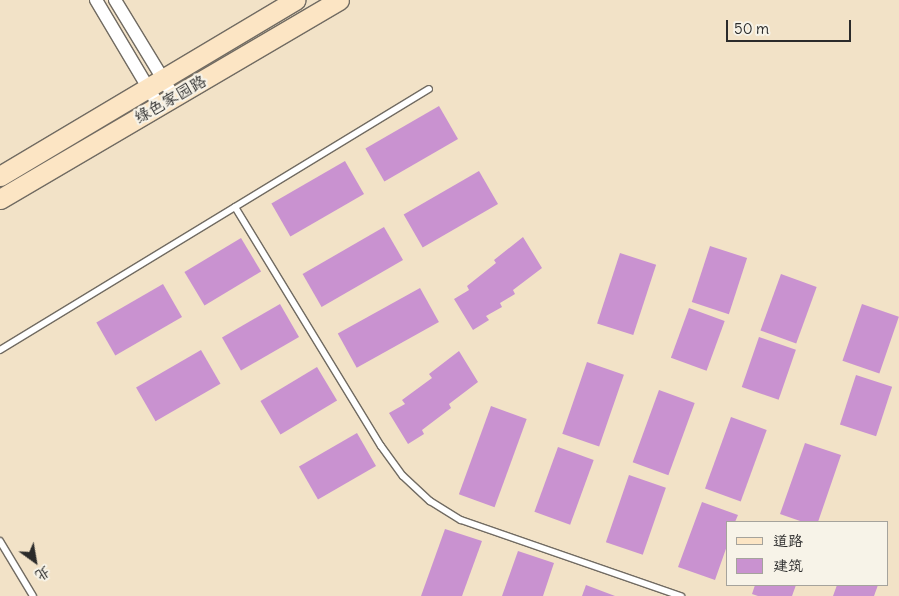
<!DOCTYPE html>
<meta charset="utf-8">
<style>
body{margin:0}
#map{position:relative;width:899px;height:596px;overflow:hidden;background:#f2e2c7;font-family:Delius,"LXGW WenKai TC",sans-serif}
div>[style]{position:absolute}
.building>*{inset:0;background:#c992d0;transform-origin:0 0}
.roads{filter:drop-shadow(1px 0 #716b62) drop-shadow(-1px 0 #716b62) drop-shadow(0 1px #716b62) drop-shadow(0 -1px #716b62)}
.lane>*{height:6px;margin:-3px;padding:0 3px;transform-origin:3px;border-radius:3px;background:#fff}
.street>*{height:12px;margin:-6px;padding:0 6px;transform-origin:6px;border-radius:6px;background:#fff}
.secondary>*{height:19px;margin:-9.5px;padding:0 9.5px;transform-origin:9.5px;border-radius:9.5px;background:#fce5c4}
span{translate:-50% -50%;white-space:nowrap;text-align:center;line-height:1.15;-webkit-text-stroke:4.5px #f7f3e8;paint-order:stroke}
.street-label{font-size:16px;color:#2b2b2b}
.legend{position:absolute;left:726px;top:521px;width:162px;height:65px;box-sizing:border-box;background:#f7f3e8;border:1px solid #a5a39c;margin:0;padding:6px 9px;list-style:none;font-size:15px;color:#2b2b2b}
.legend li{display:flex;align-items:center;gap:10px;height:25px}
.legend b{width:25px;border:1px solid #a5a39c}
.north{position:absolute;left:10px;top:536px;width:50px;height:50px;-webkit-text-stroke:4px #f7f3e8;paint-order:stroke;rotate:148deg;font-size:14px;font-weight:700;line-height:20px;text-align:center;color:#2b2b2b}
.north::after{content:'';display:block;margin:auto;width:18px;height:22px;background:#2b2b2b;clip-path:polygon(50% 0,100% 100%,50% 72%,0 100%)}
.scale{position:absolute;left:726px;top:20px;width:125px;height:22px;box-sizing:border-box;border:2px solid #2b2b2b;border-top:0;padding-left:6px;font-size:15px;line-height:18px;white-space:nowrap;color:#2b2b2b;-webkit-text-stroke:4px #f7f3e8;paint-order:stroke}
</style>
<div id="map">
<div class="building">
<div style="left:439px;top:106px;width:38px;height:85px;rotate:60deg"></div>
<div style="left:345px;top:161px;width:38px;height:85px;rotate:60deg"></div>
<div style="left:479px;top:171px;width:38px;height:87px;rotate:60deg"></div>
<div style="left:384px;top:227px;width:38px;height:94px;rotate:60deg"></div>
<div style="clip-path:polygon(523px 237px,542px 268px,513px 290px,515px 294px,500px 303px,502px 307px,486px 316px,489px 320px,473px 330px,454px 299px,469px 290px,467px 286px,496px 263px,494px 260px)"></div>
<div style="left:241px;top:238px;width:39px;height:66px;rotate:59deg"></div>
<div style="left:710px;top:246px;width:39px;height:59px;rotate:18deg"></div>
<div style="left:620px;top:253px;width:38px;height:74px;rotate:18deg"></div>
<div style="left:781px;top:274px;width:38px;height:60px;rotate:20deg"></div>
<div style="left:163px;top:284px;width:38px;height:77px;rotate:60deg"></div>
<div style="left:420px;top:288px;width:39px;height:94px;rotate:61deg"></div>
<div style="left:280px;top:304px;width:38px;height:67px;rotate:60deg"></div>
<div style="left:862px;top:304px;width:39px;height:60px;rotate:19deg"></div>
<div style="left:689px;top:308px;width:38px;height:53px;rotate:20deg"></div>
<div style="left:759px;top:337px;width:39px;height:53px;rotate:19deg"></div>
<div style="left:201px;top:350px;width:39px;height:75px;rotate:60deg"></div>
<div style="clip-path:polygon(459px 351px,478px 382px,449px 404px,451px 408px,422px 430px,424px 434px,408px 444px,389px 413px,405px 404px,402px 400px,432px 378px,429px 374px)"></div>
<div style="left:587px;top:362px;width:39px;height:76px;rotate:19deg"></div>
<div style="left:317px;top:367px;width:39px;height:66px;rotate:59deg"></div>
<div style="left:856px;top:375px;width:38px;height:52px;rotate:18deg"></div>
<div style="left:659px;top:390px;width:38px;height:77px;rotate:20deg"></div>
<div style="left:491px;top:406px;width:38px;height:94px;rotate:20deg"></div>
<div style="left:731px;top:417px;width:38px;height:76px;rotate:20deg"></div>
<div style="left:357px;top:433px;width:38px;height:67px;rotate:60deg"></div>
<div style="clip-path:polygon(805px 443px,841px 455px,818px 522px,803px 522px,780px 514px)"></div>
<div style="left:558px;top:447px;width:38px;height:69px;rotate:20deg"></div>
<div style="left:629px;top:475px;width:39px;height:71px;rotate:19deg"></div>
<div style="clip-path:polygon(702px 502px,738px 515px,735px 522px,728px 522px,728px 543px,715px 580px,678px 567px)"></div>
<div style="clip-path:polygon(445px 529px,482px 541px,462px 596px,421px 596px)"></div>
<div style="clip-path:polygon(518px 551px,554px 563px,543px 596px,502px 596px)"></div>
<div style="clip-path:polygon(586px 585px,615px 596px,582px 596px)"></div>
<div style="clip-path:polygon(755px 585px,796px 585px,792px 596px,758px 596px,752px 594px)"></div>
<div style="clip-path:polygon(837px 585px,878px 585px,874px 596px,833px 596px)"></div>
</div>
<div class="roads">
<div class="lane">
<div style="left:235px;top:207px;width:280px;rotate:58.6deg"></div>
<div style="left:381px;top:446px;width:37px;rotate:54deg"></div>
<div style="left:403px;top:476px;width:37px;rotate:43deg"></div>
<div style="left:430px;top:501px;width:36px;rotate:32deg"></div>
<div style="left:461px;top:520px;width:233px;rotate:19.1deg"></div>
<div style="left:0;top:350px;width:502px;rotate:-31.32deg"></div>
<div style="left:0;top:541px;width:64px;rotate:59deg"></div>
</div>
<div class="street">
<div style="left:96px;top:0;width:123px;rotate:59.3deg"></div>
<div style="left:115px;top:0;width:114px;rotate:58.7deg"></div>
</div>
<div class="secondary">
<div style="left:0;top:176px;width:344px;rotate:-30.8deg"></div>
<div style="left:0;top:199px;width:393px;rotate:-30.4deg"></div>
</div>
</div>
<div class="street-label">
<span style="left:170px;top:99px;rotate:-30deg">绿色家园路</span>
</div>
<ul class="legend">
<li><b style="height:6px;background:#fce5c4"></b>道路</li>
<li><b style="height:14px;background:#c992d0"></b>建筑</li>
</ul>
<div class="north">北</div>
<div class="scale">50 m</div>
</div>
